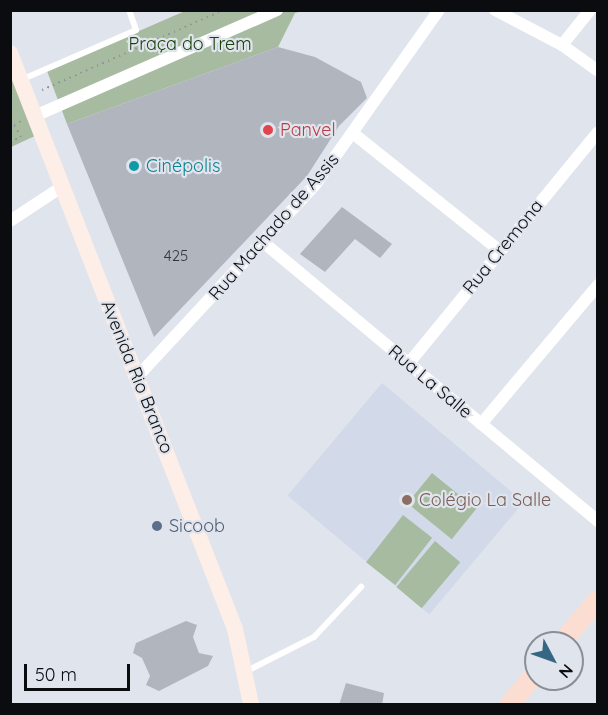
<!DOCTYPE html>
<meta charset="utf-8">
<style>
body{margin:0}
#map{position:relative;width:608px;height:715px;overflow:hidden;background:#e0e4ed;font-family:Quicksand,sans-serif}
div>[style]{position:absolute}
.built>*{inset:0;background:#d2dae9;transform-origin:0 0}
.green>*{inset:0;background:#a7bba1;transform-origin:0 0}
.building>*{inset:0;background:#b1b5be}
.path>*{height:2px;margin-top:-1px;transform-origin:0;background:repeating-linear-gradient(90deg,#92949b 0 1.5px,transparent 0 6px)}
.lane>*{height:6px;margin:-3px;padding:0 3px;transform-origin:3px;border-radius:3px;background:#fff}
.street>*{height:12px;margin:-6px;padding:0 6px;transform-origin:6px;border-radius:6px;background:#fff}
.secondary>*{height:16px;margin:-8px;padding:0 8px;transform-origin:8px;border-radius:8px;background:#fdeee8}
.primary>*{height:20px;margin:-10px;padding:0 10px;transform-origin:10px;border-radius:10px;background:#fbddd2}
.dots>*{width:16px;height:16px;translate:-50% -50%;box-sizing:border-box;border:3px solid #e0e4ed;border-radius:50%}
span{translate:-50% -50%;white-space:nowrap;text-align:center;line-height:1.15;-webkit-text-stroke:4.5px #e0e4ed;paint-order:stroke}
.number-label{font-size:15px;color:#34363b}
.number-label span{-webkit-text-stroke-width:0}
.park-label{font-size:18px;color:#174209}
.health-label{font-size:18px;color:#be3a42}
.left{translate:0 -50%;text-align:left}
.culture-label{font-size:18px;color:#0d838f}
.street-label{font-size:18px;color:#0b0c0f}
.education-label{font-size:18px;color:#785e54}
.service-label{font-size:18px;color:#4e5e75}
.frame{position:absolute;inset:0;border:12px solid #0b0c0f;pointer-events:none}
.north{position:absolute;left:524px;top:631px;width:60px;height:60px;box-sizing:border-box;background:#e0e4ed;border:2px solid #8b8e94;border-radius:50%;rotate:131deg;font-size:16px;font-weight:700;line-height:24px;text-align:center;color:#0b0c0f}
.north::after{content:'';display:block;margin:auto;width:21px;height:27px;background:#356785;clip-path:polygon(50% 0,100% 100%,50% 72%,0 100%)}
.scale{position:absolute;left:24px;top:664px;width:106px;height:27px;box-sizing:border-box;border:3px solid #0b0c0f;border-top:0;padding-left:8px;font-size:18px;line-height:21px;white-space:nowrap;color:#0b0c0f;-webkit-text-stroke:4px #e0e4ed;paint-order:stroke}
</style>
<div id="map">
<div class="built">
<div style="left:382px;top:383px;width:185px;height:147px;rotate:40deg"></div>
</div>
<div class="green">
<div style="clip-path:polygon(185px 11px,303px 11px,295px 13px,278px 47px,67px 124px,47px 71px)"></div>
<div style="clip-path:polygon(13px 76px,37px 135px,11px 147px,10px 77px)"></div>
<div style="left:432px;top:473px;width:57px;height:39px;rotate:39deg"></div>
<div style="left:403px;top:515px;width:37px;height:60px;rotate:38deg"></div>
<div style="left:435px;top:541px;width:33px;height:60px;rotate:40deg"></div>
</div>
<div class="building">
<div style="clip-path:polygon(278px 47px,315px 57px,361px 82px,367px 98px,339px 126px,307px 176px,154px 337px,67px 124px)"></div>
<div style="clip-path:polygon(342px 207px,392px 244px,380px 258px,355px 239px,325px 272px,300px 254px)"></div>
<div style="clip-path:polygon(186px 621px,197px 625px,193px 637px,199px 653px,213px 656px,208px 666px,159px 691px,146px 685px,150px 676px,142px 658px,133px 653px,136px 643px)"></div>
<div style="clip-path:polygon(346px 683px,384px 693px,382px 705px,339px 705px)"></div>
</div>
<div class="path">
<div style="left:42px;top:90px;width:198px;rotate:-23.8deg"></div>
<div style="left:10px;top:142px;width:12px;rotate:-24deg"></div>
<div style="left:21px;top:137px;width:14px;rotate:-120deg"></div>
<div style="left:14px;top:125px;width:8px;rotate:-30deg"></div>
</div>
<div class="lane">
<div style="left:23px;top:79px;width:123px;rotate:-23.4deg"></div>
<div style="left:136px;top:30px;width:21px;rotate:-109deg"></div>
<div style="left:245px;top:672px;width:77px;rotate:-26.9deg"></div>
<div style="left:314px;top:637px;width:69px;rotate:-46.8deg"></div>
</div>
<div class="street">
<div style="left:495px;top:10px;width:76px;rotate:27.6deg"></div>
<div style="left:562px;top:45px;width:44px;rotate:35.8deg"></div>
<div style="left:562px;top:45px;width:45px;rotate:-51.3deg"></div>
<div style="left:37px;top:115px;width:262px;rotate:-23.6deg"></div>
<div style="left:354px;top:134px;width:187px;rotate:38.7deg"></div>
<div style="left:10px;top:221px;width:64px;rotate:-33.4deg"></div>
<div style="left:263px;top:242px;width:436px;rotate:39.8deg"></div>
<div style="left:409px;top:363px;width:298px;rotate:-50.7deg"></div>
<div style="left:138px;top:376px;width:260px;rotate:-47.2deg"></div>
<div style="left:315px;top:185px;width:214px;rotate:-54.7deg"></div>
<div style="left:481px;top:424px;width:182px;rotate:-49.9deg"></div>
</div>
<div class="secondary">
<div style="left:10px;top:53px;width:618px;rotate:68.66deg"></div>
<div style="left:235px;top:629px;width:77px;rotate:78deg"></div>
</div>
<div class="primary">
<div style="left:561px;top:643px;width:57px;rotate:-49.3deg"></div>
<div style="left:510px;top:704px;width:40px;rotate:-50deg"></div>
</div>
<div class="dots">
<div style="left:268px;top:130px;background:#e0444e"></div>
<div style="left:134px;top:166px;background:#0f9aa8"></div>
<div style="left:407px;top:500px;background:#8d6e63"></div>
<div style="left:157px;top:526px;background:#5c6f8a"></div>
</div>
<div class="number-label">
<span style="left:176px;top:256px">425</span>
</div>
<div class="park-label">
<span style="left:190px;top:44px">Praça do Trem</span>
</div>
<div class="health-label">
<span class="left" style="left:280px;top:130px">Panvel</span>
</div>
<div class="culture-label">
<span class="left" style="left:146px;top:166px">Cinépolis</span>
</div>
<div class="street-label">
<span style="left:274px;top:227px;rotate:-49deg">Rua Machado de Assis</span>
<span style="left:503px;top:247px;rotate:-51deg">Rua Cremona</span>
<span style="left:137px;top:377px;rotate:68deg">Avenida Rio Branco</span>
<span style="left:430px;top:382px;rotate:40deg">Rua La Salle</span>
</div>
<div class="education-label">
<span class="left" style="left:419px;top:500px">Colégio La Salle</span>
</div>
<div class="service-label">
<span class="left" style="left:169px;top:526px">Sicoob</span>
</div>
<div class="frame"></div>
<div class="north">N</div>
<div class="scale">50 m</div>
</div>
